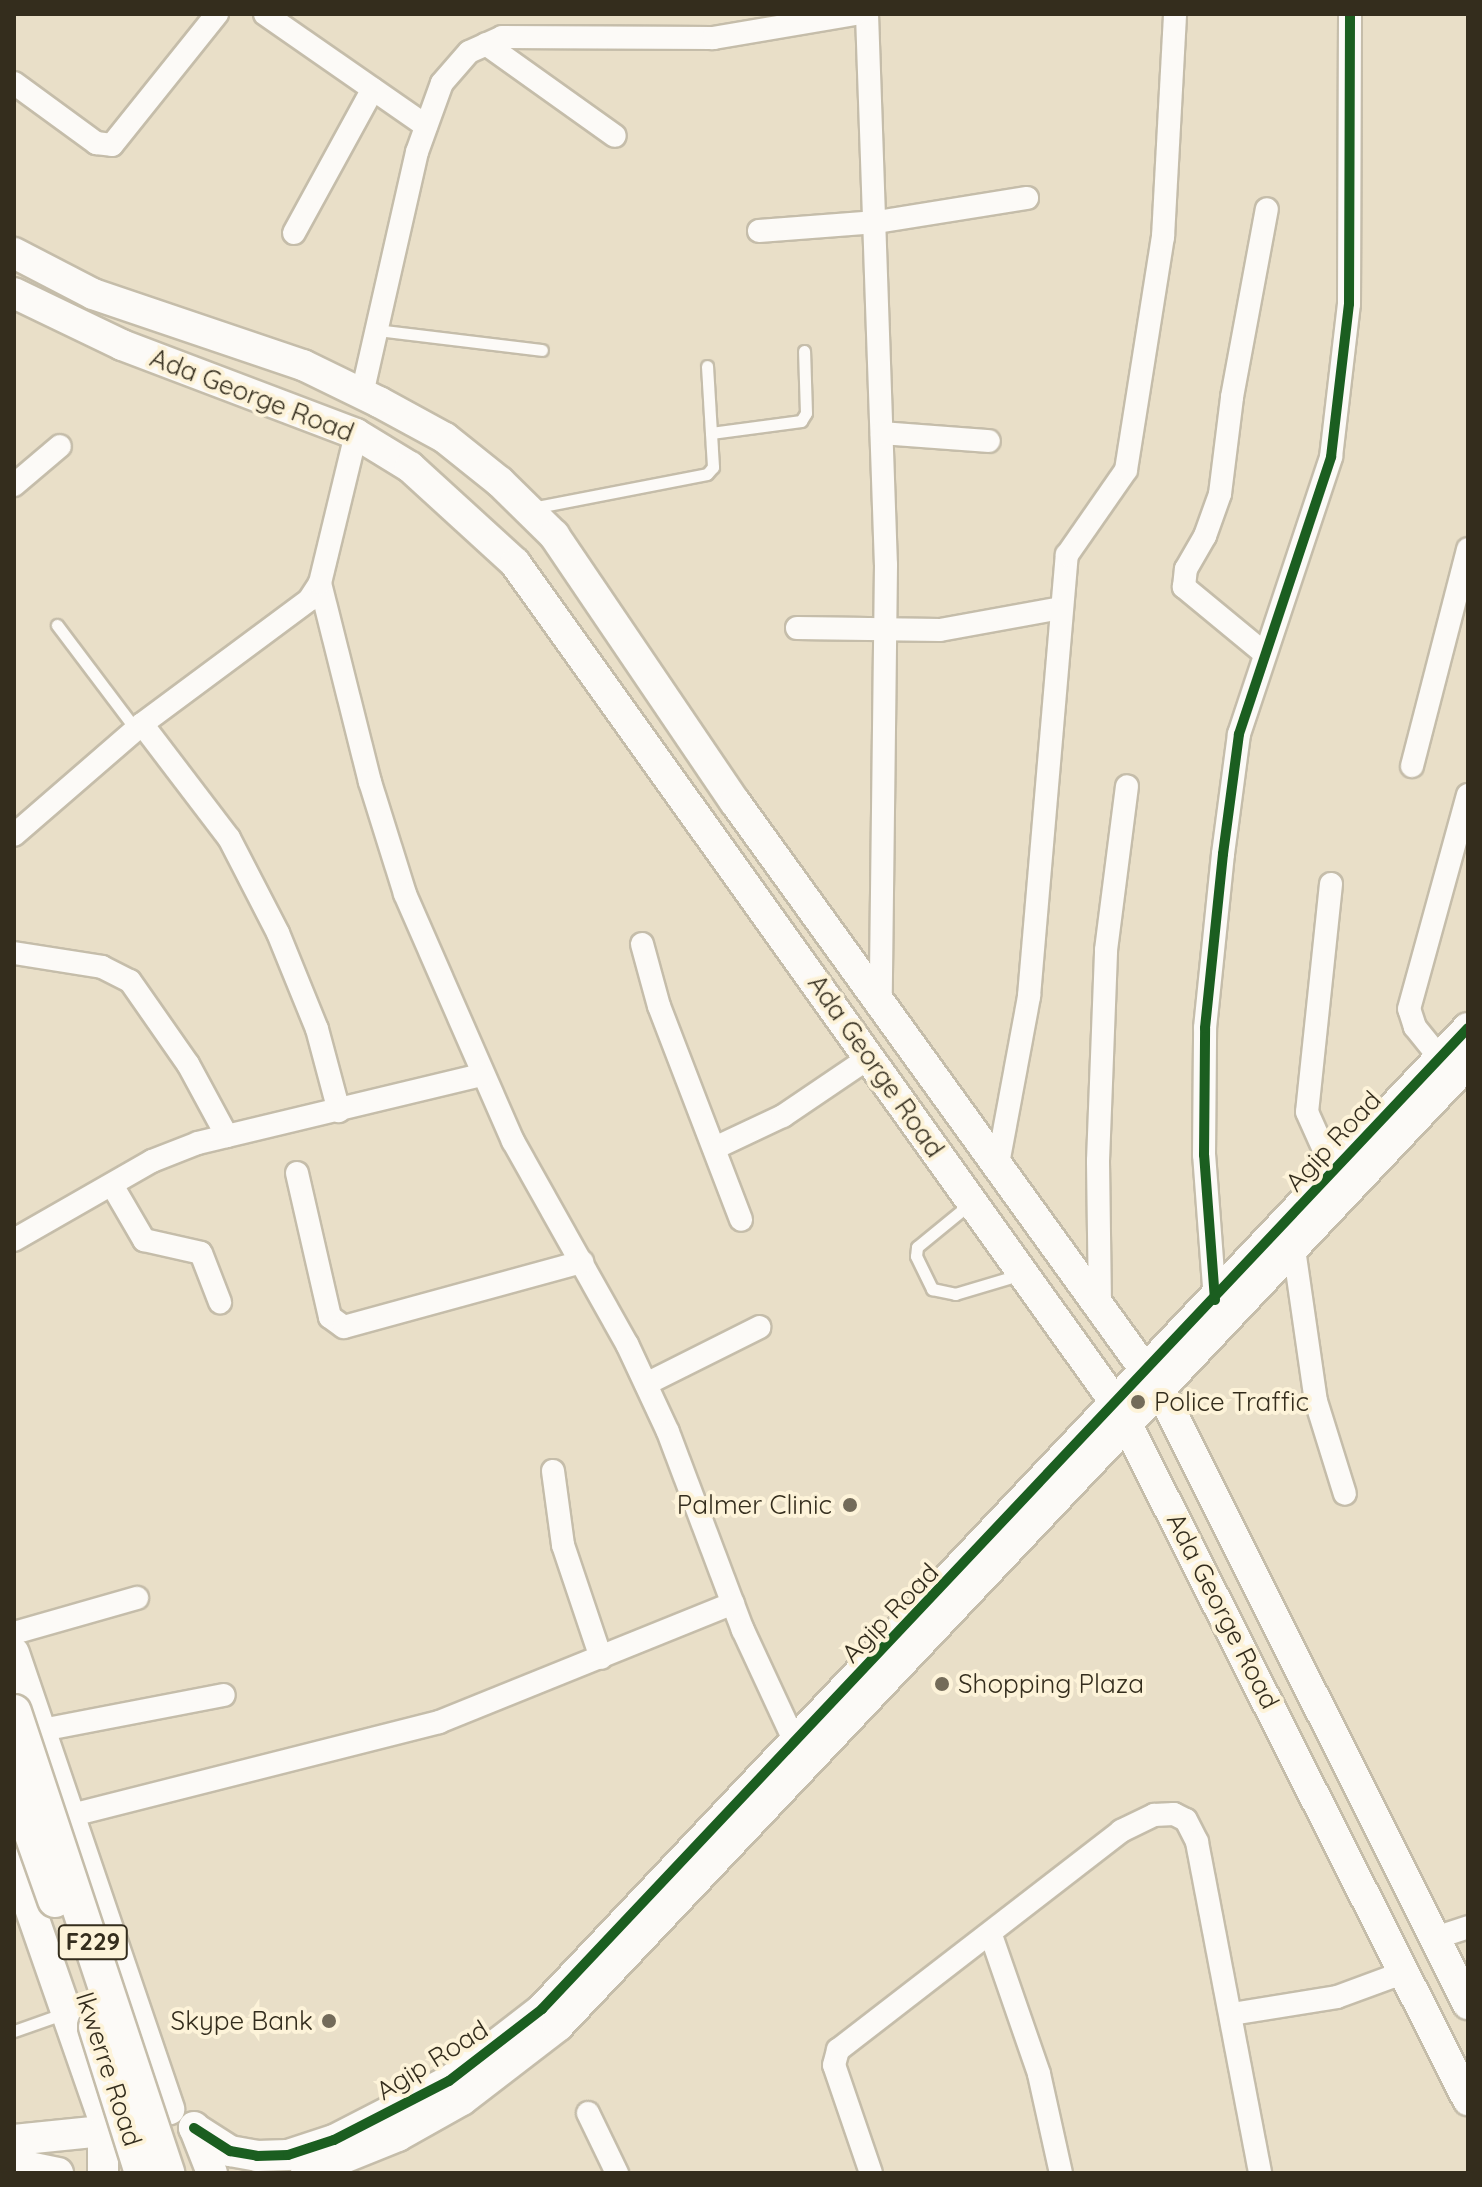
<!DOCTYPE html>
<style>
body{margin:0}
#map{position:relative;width:1482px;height:2187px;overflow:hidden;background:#e9dfc8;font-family:Quicksand,sans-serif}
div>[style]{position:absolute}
.roads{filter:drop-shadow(2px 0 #c5bdaa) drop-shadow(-2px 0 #c5bdaa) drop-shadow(0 2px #c5bdaa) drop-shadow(0 -2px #c5bdaa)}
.lane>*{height:11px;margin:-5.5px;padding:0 5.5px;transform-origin:5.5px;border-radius:5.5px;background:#fcfaf7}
.street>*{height:22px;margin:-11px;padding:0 11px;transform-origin:11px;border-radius:11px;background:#fcfaf7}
.secondary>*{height:30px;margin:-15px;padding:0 15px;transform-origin:15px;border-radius:15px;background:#fcfaf7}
.bridges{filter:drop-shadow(2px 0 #c5bdaa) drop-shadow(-2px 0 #c5bdaa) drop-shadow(0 2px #c5bdaa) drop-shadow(0 -2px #c5bdaa)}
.primary-bridge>*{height:34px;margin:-17px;padding:0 17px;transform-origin:17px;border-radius:17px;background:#fcfaf7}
.cycleway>*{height:10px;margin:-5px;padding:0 5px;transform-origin:5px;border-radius:5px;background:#1b5e20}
.dots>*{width:22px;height:22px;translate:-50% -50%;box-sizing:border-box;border:4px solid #fdf3d9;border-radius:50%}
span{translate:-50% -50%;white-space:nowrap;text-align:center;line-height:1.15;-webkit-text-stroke:8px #fdf3d9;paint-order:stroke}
.shield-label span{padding:2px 6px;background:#fdf3d9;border:2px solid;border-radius:6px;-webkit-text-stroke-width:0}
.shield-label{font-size:24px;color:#342d1d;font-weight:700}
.street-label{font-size:26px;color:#342d1d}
.poi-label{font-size:26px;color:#342d1d}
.left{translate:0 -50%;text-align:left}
.right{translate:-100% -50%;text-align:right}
.frame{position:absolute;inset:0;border:16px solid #342d1d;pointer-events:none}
</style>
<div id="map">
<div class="roads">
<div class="lane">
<div style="left:377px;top:330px;width:166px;rotate:6.9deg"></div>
<div style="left:711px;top:433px;width:91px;rotate:-7.6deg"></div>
<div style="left:801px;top:421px;width:9px;rotate:-58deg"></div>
<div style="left:806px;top:413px;width:62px;rotate:-91.8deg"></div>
<div style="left:532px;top:508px;width:178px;rotate:-11deg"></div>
<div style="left:707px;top:474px;width:9px;rotate:-49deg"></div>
<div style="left:713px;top:467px;width:101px;rotate:-93.4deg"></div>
<div style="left:57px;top:625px;width:131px;rotate:53deg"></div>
<div style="left:972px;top:1202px;width:71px;rotate:140.7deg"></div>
<div style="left:917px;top:1247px;width:9px;rotate:96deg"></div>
<div style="left:916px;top:1256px;width:37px;rotate:64deg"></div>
<div style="left:932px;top:1289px;width:24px;rotate:12deg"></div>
<div style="left:955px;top:1294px;width:70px;rotate:-16.6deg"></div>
<div style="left:14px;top:2031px;width:54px;rotate:-19.4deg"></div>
</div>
<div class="street">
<div style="left:265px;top:14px;width:196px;rotate:34.8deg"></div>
<div style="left:867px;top:14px;width:551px;rotate:88.03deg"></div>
<div style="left:886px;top:565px;width:438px;rotate:90.7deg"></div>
<div style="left:486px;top:44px;width:158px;rotate:35.5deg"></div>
<div style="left:14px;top:83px;width:102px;rotate:36.2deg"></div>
<div style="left:96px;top:143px;width:16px;rotate:7deg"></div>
<div style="left:112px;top:145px;width:168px;rotate:-51.3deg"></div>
<div style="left:759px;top:231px;width:118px;rotate:-4.4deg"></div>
<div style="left:877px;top:222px;width:152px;rotate:-9.1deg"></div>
<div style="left:294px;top:233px;width:164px;rotate:-61.3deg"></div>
<div style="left:362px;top:394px;width:248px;rotate:-77.2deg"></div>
<div style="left:417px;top:152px;width:73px;rotate:-70.1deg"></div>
<div style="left:442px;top:83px;width:41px;rotate:-48.9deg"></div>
<div style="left:469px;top:52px;width:36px;rotate:-24deg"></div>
<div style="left:502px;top:37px;width:211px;rotate:0.3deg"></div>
<div style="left:713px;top:38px;width:144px;rotate:-9.6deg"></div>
<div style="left:882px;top:433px;width:107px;rotate:4.3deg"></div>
<div style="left:14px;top:485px;width:60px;rotate:-40.3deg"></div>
<div style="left:320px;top:583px;width:205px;rotate:75.9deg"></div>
<div style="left:370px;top:782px;width:117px;rotate:72.6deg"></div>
<div style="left:405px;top:894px;width:270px;rotate:66.4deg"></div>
<div style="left:513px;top:1141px;width:233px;rotate:60.7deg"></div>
<div style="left:627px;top:1344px;width:97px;rotate:65deg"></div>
<div style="left:668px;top:1432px;width:212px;rotate:69.3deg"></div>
<div style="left:743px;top:1630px;width:126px;rotate:65.1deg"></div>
<div style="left:797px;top:628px;width:143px;rotate:0.8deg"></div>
<div style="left:940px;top:630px;width:123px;rotate:-10.3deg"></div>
<div style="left:1264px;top:653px;width:104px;rotate:-140.5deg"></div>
<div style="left:1184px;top:587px;width:18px;rotate:-84deg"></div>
<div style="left:1186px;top:569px;width:38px;rotate:-60deg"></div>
<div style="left:1205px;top:536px;width:45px;rotate:-70.3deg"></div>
<div style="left:1220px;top:494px;width:98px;rotate:-82.9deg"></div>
<div style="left:1232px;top:397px;width:191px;rotate:-79.5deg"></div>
<div style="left:142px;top:724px;width:143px;rotate:52.7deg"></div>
<div style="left:229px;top:838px;width:107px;rotate:62.7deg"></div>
<div style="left:278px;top:933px;width:104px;rotate:67.9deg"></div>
<div style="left:317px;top:1029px;width:85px;rotate:75deg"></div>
<div style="left:1412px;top:766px;width:224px;rotate:-75.5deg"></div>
<div style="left:14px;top:835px;width:169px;rotate:-40.9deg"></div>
<div style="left:142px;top:724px;width:208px;rotate:-36.6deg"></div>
<div style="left:309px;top:600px;width:20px;rotate:-57deg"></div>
<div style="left:320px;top:583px;width:153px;rotate:-76.4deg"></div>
<div style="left:1331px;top:884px;width:229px;rotate:96deg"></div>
<div style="left:1307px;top:1112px;width:66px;rotate:65.8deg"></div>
<div style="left:642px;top:944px;width:64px;rotate:74.7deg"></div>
<div style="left:659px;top:1006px;width:229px;rotate:69deg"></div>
<div style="left:14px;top:953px;width:89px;rotate:9deg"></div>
<div style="left:102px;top:967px;width:31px;rotate:27deg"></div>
<div style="left:130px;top:981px;width:101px;rotate:55.1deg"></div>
<div style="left:188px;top:1064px;width:82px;rotate:61.6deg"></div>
<div style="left:1440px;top:1058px;width:40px;rotate:-129deg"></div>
<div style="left:1415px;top:1027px;width:19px;rotate:-108deg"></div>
<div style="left:1409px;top:1009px;width:222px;rotate:-74.6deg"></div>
<div style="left:717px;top:1147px;width:73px;rotate:-25.2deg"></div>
<div style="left:783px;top:1116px;width:105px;rotate:-34.1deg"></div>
<div style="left:998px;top:1164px;width:171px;rotate:-79.5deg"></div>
<div style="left:1029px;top:996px;width:443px;rotate:-85.1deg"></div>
<div style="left:1067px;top:555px;width:103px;rotate:-55.2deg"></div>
<div style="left:1126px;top:470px;width:236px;rotate:-81deg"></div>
<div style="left:1163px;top:237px;width:223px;rotate:-86.9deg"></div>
<div style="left:297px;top:1173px;width:148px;rotate:77.1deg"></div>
<div style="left:330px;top:1317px;width:17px;rotate:36deg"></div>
<div style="left:344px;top:1327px;width:247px;rotate:-15.3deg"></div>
<div style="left:112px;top:1185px;width:64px;rotate:59.8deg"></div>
<div style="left:144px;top:1240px;width:58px;rotate:12.8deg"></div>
<div style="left:201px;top:1253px;width:53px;rotate:68.8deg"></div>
<div style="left:14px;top:1240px;width:159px;rotate:-29.8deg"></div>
<div style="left:152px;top:1161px;width:49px;rotate:-21.4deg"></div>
<div style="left:198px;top:1143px;width:292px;rotate:-13.5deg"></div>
<div style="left:1294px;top:1249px;width:154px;rotate:81.8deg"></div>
<div style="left:1316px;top:1401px;width:97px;rotate:72.7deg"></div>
<div style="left:1215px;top:1300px;width:145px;rotate:-94.3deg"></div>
<div style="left:1204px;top:1155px;width:127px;rotate:-89.5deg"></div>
<div style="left:1205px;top:1028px;width:175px;rotate:-84.1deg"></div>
<div style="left:1223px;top:854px;width:121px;rotate:-82.4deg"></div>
<div style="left:1239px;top:734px;width:292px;rotate:-71.6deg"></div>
<div style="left:1331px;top:457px;width:154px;rotate:-83.3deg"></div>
<div style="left:1349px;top:304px;width:290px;rotate:-89.8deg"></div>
<div style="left:1100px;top:1305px;width:144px;rotate:-90.8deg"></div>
<div style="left:1098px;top:1161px;width:211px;rotate:-87.8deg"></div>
<div style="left:1106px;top:950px;width:165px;rotate:-82.7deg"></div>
<div style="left:646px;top:1384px;width:127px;rotate:-26.6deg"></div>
<div style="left:553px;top:1471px;width:75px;rotate:82.3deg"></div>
<div style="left:563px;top:1545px;width:119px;rotate:71.4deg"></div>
<div style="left:14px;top:1633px;width:128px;rotate:-15.9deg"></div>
<div style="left:42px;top:1730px;width:185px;rotate:-10.9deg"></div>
<div style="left:72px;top:1815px;width:379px;rotate:-14.2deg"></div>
<div style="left:439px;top:1722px;width:317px;rotate:-22deg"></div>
<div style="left:991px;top:1935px;width:147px;rotate:70.9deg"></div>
<div style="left:1039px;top:2074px;width:101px;rotate:77.5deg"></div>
<div style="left:1435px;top:1938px;width:35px;rotate:-18deg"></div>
<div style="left:1232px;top:2014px;width:106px;rotate:-9.2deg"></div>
<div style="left:1337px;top:1997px;width:72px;rotate:-20.2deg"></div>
<div style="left:588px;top:2113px;width:67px;rotate:64.2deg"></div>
<div style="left:871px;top:2173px;width:114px;rotate:-108.9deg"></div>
<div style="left:834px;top:2065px;width:16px;rotate:-75deg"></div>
<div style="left:838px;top:2050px;width:358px;rotate:-37.7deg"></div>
<div style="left:1121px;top:1831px;width:37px;rotate:-26deg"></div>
<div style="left:1154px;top:1815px;width:20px;rotate:-3deg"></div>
<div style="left:1174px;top:1814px;width:13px;rotate:27deg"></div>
<div style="left:1186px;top:1820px;width:25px;rotate:63deg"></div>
<div style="left:1197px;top:1842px;width:337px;rotate:79.2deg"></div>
</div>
<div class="secondary">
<div style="left:14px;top:253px;width:89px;rotate:27.4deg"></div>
<div style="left:93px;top:294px;width:222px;rotate:18.7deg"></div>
<div style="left:303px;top:365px;width:85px;rotate:26deg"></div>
<div style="left:379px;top:402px;width:75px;rotate:28.6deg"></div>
<div style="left:445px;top:438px;width:70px;rotate:38.7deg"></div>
<div style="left:500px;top:482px;width:76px;rotate:44.5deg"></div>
<div style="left:554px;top:535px;width:323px;rotate:55.9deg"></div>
<div style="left:735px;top:802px;width:728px;rotate:54.17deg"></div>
<div style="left:1161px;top:1392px;width:685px;rotate:63.36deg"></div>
<div style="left:14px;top:293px;width:120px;rotate:25.7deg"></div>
<div style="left:122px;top:345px;width:250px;rotate:20.8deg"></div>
<div style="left:356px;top:434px;width:63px;rotate:31.4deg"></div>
<div style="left:410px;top:467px;width:142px;rotate:42.4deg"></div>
<div style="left:515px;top:563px;width:1035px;rotate:54.44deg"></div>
<div style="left:1117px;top:1405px;width:779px;rotate:63.2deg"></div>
<div style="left:14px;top:1653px;width:482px;rotate:71.2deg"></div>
<div style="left:14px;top:1862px;width:280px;rotate:70.8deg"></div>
<div style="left:194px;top:2127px;width:49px;rotate:68.6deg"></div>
<div style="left:194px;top:2128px;width:43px;rotate:32.6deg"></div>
<div style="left:230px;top:2151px;width:27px;rotate:10deg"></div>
<div style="left:257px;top:2156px;width:31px;rotate:-2deg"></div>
<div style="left:288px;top:2155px;width:48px;rotate:-18.1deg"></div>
<div style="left:334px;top:2140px;width:129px;rotate:-27.2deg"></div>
<div style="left:449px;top:2081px;width:118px;rotate:-37.7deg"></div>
<div style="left:542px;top:2009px;width:1349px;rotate:-46.65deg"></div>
<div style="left:14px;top:2140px;width:89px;rotate:-5.8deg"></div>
<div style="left:14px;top:2164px;width:45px;rotate:11.6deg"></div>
<div style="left:103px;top:2173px;width:42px;rotate:-90deg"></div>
<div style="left:103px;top:2131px;width:23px;rotate:-50deg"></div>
<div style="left:306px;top:2173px;width:99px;rotate:-21.9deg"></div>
<div style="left:398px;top:2136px;width:73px;rotate:-29.4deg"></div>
<div style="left:462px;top:2100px;width:121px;rotate:-37.6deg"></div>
<div style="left:558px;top:2026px;width:1325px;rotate:-46.62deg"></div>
</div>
</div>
<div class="bridges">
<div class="primary-bridge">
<div style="left:14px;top:1712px;width:486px;rotate:71.6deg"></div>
<div style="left:14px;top:1784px;width:123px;rotate:70.5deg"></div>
<div style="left:96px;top:2027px;width:153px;rotate:72.5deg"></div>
</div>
</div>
<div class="cycleway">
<div style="left:1215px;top:1300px;width:145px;rotate:-94.3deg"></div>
<div style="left:1204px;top:1155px;width:127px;rotate:-89.5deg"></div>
<div style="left:1205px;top:1028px;width:175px;rotate:-84.1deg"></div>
<div style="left:1223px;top:854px;width:121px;rotate:-82.4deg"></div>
<div style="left:1239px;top:734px;width:292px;rotate:-71.6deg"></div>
<div style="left:1331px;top:457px;width:154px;rotate:-83.3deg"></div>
<div style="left:1349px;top:304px;width:290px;rotate:-89.8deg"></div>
<div style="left:194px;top:2128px;width:43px;rotate:32.6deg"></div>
<div style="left:230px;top:2151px;width:27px;rotate:10deg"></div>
<div style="left:257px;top:2156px;width:31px;rotate:-2deg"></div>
<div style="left:288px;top:2155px;width:48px;rotate:-18.1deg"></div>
<div style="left:334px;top:2140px;width:129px;rotate:-27.2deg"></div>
<div style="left:449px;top:2081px;width:118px;rotate:-37.7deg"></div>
<div style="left:542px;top:2009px;width:1349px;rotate:-46.65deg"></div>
</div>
<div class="dots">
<div style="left:1138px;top:1402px;background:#736b59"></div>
<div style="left:850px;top:1505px;background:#736b59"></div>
<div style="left:942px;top:1684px;background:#736b59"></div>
<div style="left:329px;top:2021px;background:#736b59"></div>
</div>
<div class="shield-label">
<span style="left:93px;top:1942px">F229</span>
</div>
<div class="street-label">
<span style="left:252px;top:395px;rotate:21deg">Ada George Road</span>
<span style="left:876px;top:1066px;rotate:55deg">Ada George Road</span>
<span style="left:1333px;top:1141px;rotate:-47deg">Agip Road</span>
<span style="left:1223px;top:1611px;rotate:63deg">Ada George Road</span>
<span style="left:890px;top:1613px;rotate:-46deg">Agip Road</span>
<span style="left:432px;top:2060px;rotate:-32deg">Agip Road</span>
<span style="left:109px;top:2069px;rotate:72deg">Ikwerre Road</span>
</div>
<div class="poi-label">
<span class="left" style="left:1154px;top:1402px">Police Traffic</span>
<span class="right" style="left:832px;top:1505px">Palmer Clinic</span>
<span class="left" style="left:958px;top:1684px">Shopping Plaza</span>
<span class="right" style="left:313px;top:2021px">Skype Bank</span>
</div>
<div class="frame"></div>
</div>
